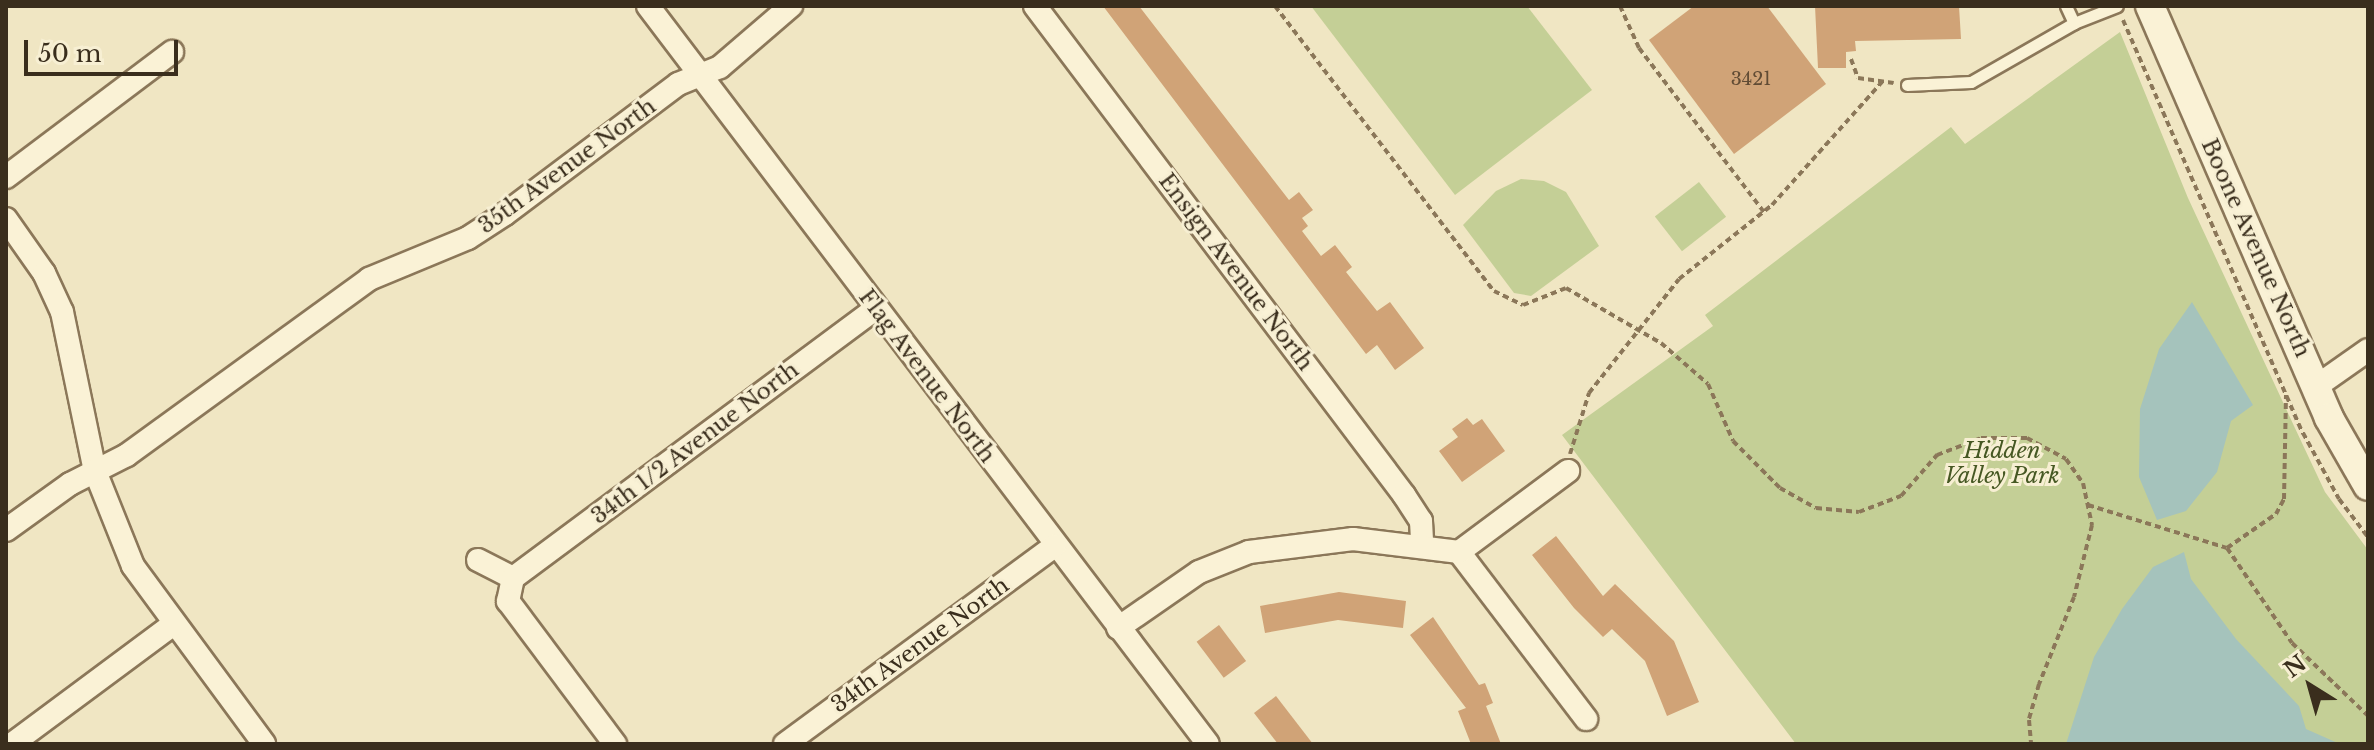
<!DOCTYPE html>
<style>
body{margin:0}
#map{position:relative;width:2374px;height:750px;overflow:hidden;background:#f0e6c3;font-family:"Libre Baskerville",serif}
div>[style]{position:absolute}
.green>*{inset:0;background:#c4cf96;transform-origin:0 0}
.water>*{inset:0;background:#a5c3bc}
.building>*{inset:0;background:#d0a377;transform-origin:0 0}
.path>*{height:4px;margin-top:-2px;transform-origin:0;background:repeating-linear-gradient(90deg,#8b7759 0 6px,transparent 0 10px)}
.roads{filter:drop-shadow(2px 0 #8b7759) drop-shadow(-2px 0 #8b7759) drop-shadow(0 2px #8b7759) drop-shadow(0 -2px #8b7759)}
.service>*{height:11px;margin:-5.5px;padding:0 5.5px;transform-origin:5.5px;border-radius:5.5px;background:#faf2d6}
.minor>*{height:22px;margin:-11px;padding:0 11px;transform-origin:11px;border-radius:11px;background:#faf2d6}
.tertiary>*{height:28px;margin:-14px;padding:0 14px;transform-origin:14px;border-radius:14px;background:#faf2d6}
span{translate:-50% -50%;white-space:nowrap;text-align:center;line-height:1.15;-webkit-text-stroke:6px #f7efd3;paint-order:stroke}
.number-label{font-size:18px;color:#604b34}
.number-label span{-webkit-text-stroke-width:0}
.street-label{font-size:22px;color:#3a2e1d}
.park-label{font-size:22px;color:#465823;font-style:italic}
.frame{position:absolute;inset:0;border:8px solid #3a2e1d;pointer-events:none}
.north{position:absolute;left:2270px;top:646px;width:80px;height:80px;-webkit-text-stroke:6px #f7efd3;paint-order:stroke;rotate:323deg;font-size:22px;font-weight:700;line-height:32px;text-align:center;color:#3a2e1d}
.north::after{content:'';display:block;margin:auto;width:28px;height:36px;background:#3a2e1d;clip-path:polygon(50% 0,100% 100%,50% 72%,0 100%)}
.scale{position:absolute;left:24px;top:40px;width:154px;height:36px;box-sizing:border-box;border:4px solid #3a2e1d;border-top:0;padding-left:10px;font-size:24px;line-height:28px;white-space:nowrap;color:#3a2e1d;-webkit-text-stroke:6px #f7efd3;paint-order:stroke}
</style>
<div id="map">
<div class="green">
<div style="clip-path:polygon(1311px 6px,1527px 6px,1592px 90px,1455px 195px)"></div>
<div style="clip-path:polygon(2120px 32px,2188px 198px,2294px 426px,2325px 492px,2368px 550px,2368px 744px,1796px 744px,1562px 435px,1713px 326px,1705px 315px,1951px 127px,1965px 144px)"></div>
<div style="clip-path:polygon(1521px 179px,1544px 181px,1566px 192px,1599px 246px,1531px 296px,1514px 293px,1463px 225px,1496px 191px)"></div>
<div style="left:1699px;top:182px;width:44px;height:56px;rotate:52deg"></div>
</div>
<div class="water">
<div style="clip-path:polygon(2192px 302px,2253px 405px,2231px 421px,2217px 472px,2186px 511px,2157px 520px,2139px 477px,2140px 409px,2159px 349px)"></div>
<div style="clip-path:polygon(2184px 552px,2191px 579px,2236px 639px,2299px 706px,2306px 729px,2340px 744px,2066px 744px,2094px 657px,2122px 609px,2153px 567px)"></div>
</div>
<div class="building">
<div style="clip-path:polygon(1103px 6px,1139px 6px,1289px 200px,1299px 192px,1313px 210px,1302px 218px,1308px 226px,1302px 231px,1321px 256px,1335px 245px,1352px 267px,1346px 272px,1377px 311px,1390px 302px,1424px 348px,1395px 370px,1377px 345px,1366px 354px)"></div>
<div style="clip-path:polygon(1694px 6px,1767px 6px,1826px 84px,1734px 154px,1649px 40px)"></div>
<div style="clip-path:polygon(1815px 6px,1959px 6px,1961px 39px,1855px 41px,1856px 51px,1846px 52px,1846px 68px,1818px 68px)"></div>
<div style="clip-path:polygon(1467px 418px,1473px 425px,1482px 419px,1505px 451px,1462px 482px,1439px 451px,1458px 437px,1452px 429px)"></div>
<div style="clip-path:polygon(1556px 536px,1603px 596px,1615px 584px,1674px 641px,1699px 702px,1667px 716px,1645px 661px,1612px 629px,1603px 637px,1574px 608px,1532px 555px)"></div>
<div style="clip-path:polygon(1339px 592px,1406px 601px,1403px 628px,1338px 620px,1265px 633px,1260px 606px)"></div>
<div style="clip-path:polygon(1433px 617px,1479px 685px,1485px 683px,1493px 703px,1486px 706px,1501px 744px,1471px 744px,1458px 711px,1466px 708px,1410px 635px)"></div>
<div style="left:1219px;top:625px;width:45px;height:28px;rotate:53deg"></div>
<div style="clip-path:polygon(1276px 696px,1313px 744px,1278px 744px,1254px 713px)"></div>
</div>
<div class="path">
<div style="left:1275px;top:6px;width:359px;rotate:52.5deg"></div>
<div style="left:1494px;top:291px;width:32px;rotate:26deg"></div>
<div style="left:1523px;top:305px;width:46px;rotate:-21.6deg"></div>
<div style="left:1566px;top:288px;width:110px;rotate:30.1deg"></div>
<div style="left:1661px;top:343px;width:62px;rotate:41.1deg"></div>
<div style="left:1708px;top:384px;width:62px;rotate:66.3deg"></div>
<div style="left:1733px;top:441px;width:66px;rotate:45deg"></div>
<div style="left:1780px;top:488px;width:41px;rotate:29.1deg"></div>
<div style="left:1816px;top:508px;width:43px;rotate:5.3deg"></div>
<div style="left:1859px;top:512px;width:45px;rotate:-20.9deg"></div>
<div style="left:1901px;top:496px;width:55px;rotate:-48.7deg"></div>
<div style="left:1937px;top:455px;width:47px;rotate:-21.1deg"></div>
<div style="left:1981px;top:438px;width:46px"></div>
<div style="left:2027px;top:438px;width:44px;rotate:28.3deg"></div>
<div style="left:2066px;top:459px;width:29px;rotate:55deg"></div>
<div style="left:2083px;top:483px;width:43px;rotate:77.9deg"></div>
<div style="left:2092px;top:525px;width:74px;rotate:104deg"></div>
<div style="left:2074px;top:597px;width:94px;rotate:111.9deg"></div>
<div style="left:2039px;top:684px;width:37px;rotate:106deg"></div>
<div style="left:2029px;top:720px;width:24px;rotate:85deg"></div>
<div style="left:1620px;top:6px;width:46px;rotate:65.7deg"></div>
<div style="left:1639px;top:48px;width:206px;rotate:52.7deg"></div>
<div style="left:2123px;top:20px;width:451px;rotate:66.5deg"></div>
<div style="left:2303px;top:433px;width:75px;rotate:61.4deg"></div>
<div style="left:2339px;top:499px;width:48px;rotate:52.7deg"></div>
<div style="left:1851px;top:59px;width:20px;rotate:70deg"></div>
<div style="left:1858px;top:78px;width:36px;rotate:8deg"></div>
<div style="left:1570px;top:454px;width:64px;rotate:-72.7deg"></div>
<div style="left:1589px;top:393px;width:145px;rotate:-51.7deg"></div>
<div style="left:1679px;top:279px;width:119px;rotate:-38.5deg"></div>
<div style="left:1772px;top:205px;width:165px;rotate:-48.2deg"></div>
<div style="left:2088px;top:505px;width:145px;rotate:17.2deg"></div>
<div style="left:2227px;top:548px;width:60px;rotate:-34.8deg"></div>
<div style="left:2276px;top:514px;width:17px;rotate:-62deg"></div>
<div style="left:2284px;top:499px;width:104px;rotate:-88.9deg"></div>
<div style="left:2227px;top:548px;width:115px;rotate:55.6deg"></div>
<div style="left:2292px;top:643px;width:105px;rotate:43.8deg"></div>
</div>
<div class="roads">
<div class="service">
<div style="left:2066px;top:6px;width:19px;rotate:65deg"></div>
<div style="left:2074px;top:23px;width:46px;rotate:-21.6deg"></div>
<div style="left:1907px;top:85px;width:64px;rotate:-2.7deg"></div>
<div style="left:1971px;top:82px;width:119px;rotate:-29.8deg"></div>
</div>
<div class="minor">
<div style="left:648px;top:6px;width:926px;rotate:52.81deg"></div>
<div style="left:1035px;top:6px;width:613px;rotate:52.96deg"></div>
<div style="left:1404px;top:495px;width:31px;rotate:57deg"></div>
<div style="left:1421px;top:521px;width:22px;rotate:87deg"></div>
<div style="left:6px;top:177px;width:208px;rotate:-37deg"></div>
<div style="left:6px;top:219px;width:66px;rotate:54.9deg"></div>
<div style="left:44px;top:273px;width:43px;rotate:65.2deg"></div>
<div style="left:62px;top:312px;width:162px;rotate:78.3deg"></div>
<div style="left:95px;top:471px;width:102px;rotate:68.2deg"></div>
<div style="left:133px;top:566px;width:221px;rotate:53.6deg"></div>
<div style="left:2317px;top:386px;width:62px;rotate:-35.2deg"></div>
<div style="left:6px;top:530px;width:79px;rotate:-35.7deg"></div>
<div style="left:70px;top:484px;width:64px;rotate:-27deg"></div>
<div style="left:127px;top:455px;width:299px;rotate:-36deg"></div>
<div style="left:369px;top:279px;width:107px;rotate:-22.5deg"></div>
<div style="left:468px;top:238px;width:44px;rotate:-33deg"></div>
<div style="left:505px;top:214px;width:216px;rotate:-36.9deg"></div>
<div style="left:678px;top:84px;width:45px;rotate:-22deg"></div>
<div style="left:720px;top:67px;width:94px;rotate:-40.7deg"></div>
<div style="left:1459px;top:552px;width:210px;rotate:52.7deg"></div>
<div style="left:478px;top:560px;width:39px;rotate:27deg"></div>
<div style="left:513px;top:578px;width:452px;rotate:-36.6deg"></div>
<div style="left:513px;top:578px;width:24px;rotate:102deg"></div>
<div style="left:508px;top:601px;width:179px;rotate:53.2deg"></div>
<div style="left:1118px;top:628px;width:98px;rotate:-34.7deg"></div>
<div style="left:1199px;top:572px;width:54px;rotate:-21.8deg"></div>
<div style="left:1249px;top:552px;width:105px;rotate:-7.1deg"></div>
<div style="left:1353px;top:539px;width:107px;rotate:7deg"></div>
<div style="left:1459px;top:552px;width:136px;rotate:-36.6deg"></div>
<div style="left:12px;top:744px;width:199px;rotate:-36.6deg"></div>
<div style="left:785px;top:744px;width:335px;rotate:-36.3deg"></div>
</div>
<div class="tertiary">
<div style="left:2150px;top:6px;width:449px;rotate:66.5deg"></div>
<div style="left:2329px;top:418px;width:78px;rotate:60.2deg"></div>
</div>
</div>
<div class="number-label">
<span style="left:1751px;top:79px">3421</span>
</div>
<div class="street-label">
<span style="left:567px;top:166px;rotate:-36deg">35th Avenue North</span>
<span style="left:2256px;top:248px;rotate:66deg">Boone Avenue North</span>
<span style="left:1236px;top:272px;rotate:53deg">Ensign Avenue North</span>
<span style="left:927px;top:376px;rotate:53deg">Flag Avenue North</span>
<span style="left:695px;top:443px;rotate:-37deg">34th 1/2 Avenue North</span>
<span style="left:920px;top:645px;rotate:-36deg">34th Avenue North</span>
</div>
<div class="park-label">
<span style="left:2002px;top:463px">Hidden<br>Valley Park</span>
</div>
<div class="frame"></div>
<div class="north">N</div>
<div class="scale">50 m</div>
</div>
